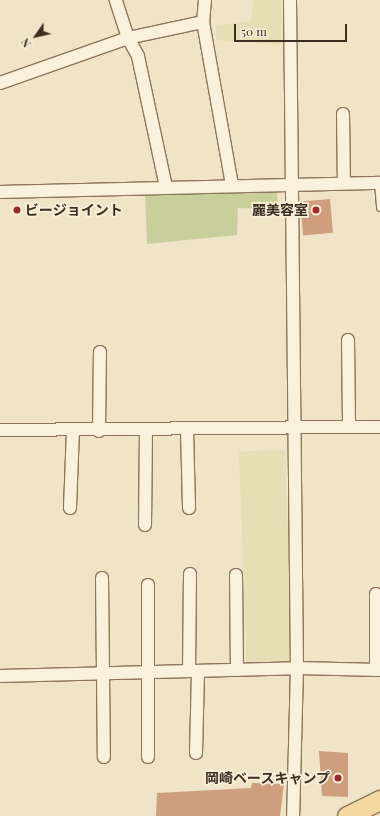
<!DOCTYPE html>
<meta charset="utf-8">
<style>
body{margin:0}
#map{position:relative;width:380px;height:816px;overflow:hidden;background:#f0e4c8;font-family:"Playfair Display","Noto Sans JP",serif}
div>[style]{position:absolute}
.farmland>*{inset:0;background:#e6deb5;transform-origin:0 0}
.green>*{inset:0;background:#c9cf9b}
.building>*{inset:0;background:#cf9f7d;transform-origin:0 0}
.roads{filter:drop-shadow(1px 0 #8d765c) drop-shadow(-1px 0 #8d765c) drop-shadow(0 1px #8d765c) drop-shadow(0 -1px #8d765c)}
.lane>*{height:6px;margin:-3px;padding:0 3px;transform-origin:3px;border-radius:3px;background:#faf1dc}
.street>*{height:12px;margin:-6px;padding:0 6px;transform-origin:6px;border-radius:6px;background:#faf1dc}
.primary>*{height:19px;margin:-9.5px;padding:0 9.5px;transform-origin:9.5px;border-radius:9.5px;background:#f3d9a0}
.dots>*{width:11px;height:11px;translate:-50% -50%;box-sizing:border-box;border:2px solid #f7eed8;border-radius:50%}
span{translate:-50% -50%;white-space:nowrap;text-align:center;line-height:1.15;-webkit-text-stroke:3.5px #f7eed8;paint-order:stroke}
.poi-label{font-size:14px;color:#3d2e20;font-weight:700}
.left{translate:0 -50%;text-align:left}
.right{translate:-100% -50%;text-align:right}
.north{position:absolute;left:16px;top:16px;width:40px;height:40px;-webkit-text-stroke:3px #f7eed8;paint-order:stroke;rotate:236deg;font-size:11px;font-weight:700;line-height:16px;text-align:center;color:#3d2e20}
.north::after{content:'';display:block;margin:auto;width:14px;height:18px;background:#3d2e20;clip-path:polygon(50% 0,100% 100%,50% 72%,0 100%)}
.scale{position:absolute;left:234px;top:24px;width:113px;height:18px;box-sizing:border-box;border:2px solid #3d2e20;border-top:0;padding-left:5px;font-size:12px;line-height:14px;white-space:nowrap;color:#3d2e20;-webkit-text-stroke:3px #f7eed8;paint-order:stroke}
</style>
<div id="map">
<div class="farmland">
<div style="clip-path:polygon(253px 0,282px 0,281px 45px,216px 40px,216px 26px,251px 21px)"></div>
<div style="left:285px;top:450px;width:211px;height:46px;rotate:88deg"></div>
</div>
<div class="green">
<div style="clip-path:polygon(277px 192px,278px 209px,238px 208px,237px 235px,147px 244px,145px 193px)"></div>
</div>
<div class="building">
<div style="left:330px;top:199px;width:34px;height:30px;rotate:85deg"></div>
<div style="clip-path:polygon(319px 751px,348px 753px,348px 797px,322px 796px)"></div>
<div style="clip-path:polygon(252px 783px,284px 784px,280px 816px,156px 816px,157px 793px,251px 788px)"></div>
</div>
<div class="roads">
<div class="lane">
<div style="left:378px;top:183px;width:25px;rotate:85deg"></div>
</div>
<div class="street">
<div style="left:205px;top:0;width:22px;rotate:95deg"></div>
<div style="left:203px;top:22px;width:166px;rotate:79.9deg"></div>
<div style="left:290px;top:0;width:668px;rotate:89.4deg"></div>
<div style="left:297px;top:668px;width:148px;rotate:91.5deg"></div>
<div style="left:0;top:83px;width:136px;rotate:-19.4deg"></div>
<div style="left:128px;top:38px;width:40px;rotate:-108deg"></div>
<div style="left:343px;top:114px;width:69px;rotate:89.2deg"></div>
<div style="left:166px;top:187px;width:134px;rotate:-102.1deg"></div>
<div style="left:138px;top:56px;width:21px;rotate:-119deg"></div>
<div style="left:128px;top:38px;width:77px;rotate:-12deg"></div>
<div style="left:0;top:192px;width:380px;rotate:-1.4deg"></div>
<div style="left:348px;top:340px;width:87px;rotate:89.3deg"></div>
<div style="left:0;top:430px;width:380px;rotate:-0.5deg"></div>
<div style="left:187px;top:430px;width:78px;rotate:88.5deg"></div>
<div style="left:99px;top:431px;width:79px;rotate:-89.3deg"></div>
<div style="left:70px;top:508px;width:77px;rotate:-87.8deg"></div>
<div style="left:145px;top:525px;width:94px;rotate:-89.4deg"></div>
<div style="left:236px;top:575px;width:95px;rotate:89.4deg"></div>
<div style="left:102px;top:578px;width:179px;rotate:89.4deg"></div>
<div style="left:376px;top:670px;width:76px;rotate:-90deg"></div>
<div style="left:189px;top:671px;width:97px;rotate:-89.4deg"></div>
<div style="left:0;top:676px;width:297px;rotate:-1.5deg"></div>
<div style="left:297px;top:668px;width:83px;rotate:1.4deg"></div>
<div style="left:196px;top:753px;width:82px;rotate:-88.6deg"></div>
<div style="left:148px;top:757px;width:172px;rotate:-90deg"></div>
</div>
<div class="primary">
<div style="left:347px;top:816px;width:37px;rotate:-26deg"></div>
</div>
</div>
<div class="dots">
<div style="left:17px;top:210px;background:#9e2a2b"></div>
<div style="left:316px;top:210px;background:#9e2a2b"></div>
<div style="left:338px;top:778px;background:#9e2a2b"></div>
</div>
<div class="poi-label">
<span class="left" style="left:25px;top:210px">ビージョイント</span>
<span class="right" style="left:308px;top:210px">麗美容室</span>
<span class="right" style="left:330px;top:778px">岡崎ベースキャンプ</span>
</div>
<div class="north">N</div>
<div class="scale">50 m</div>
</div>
